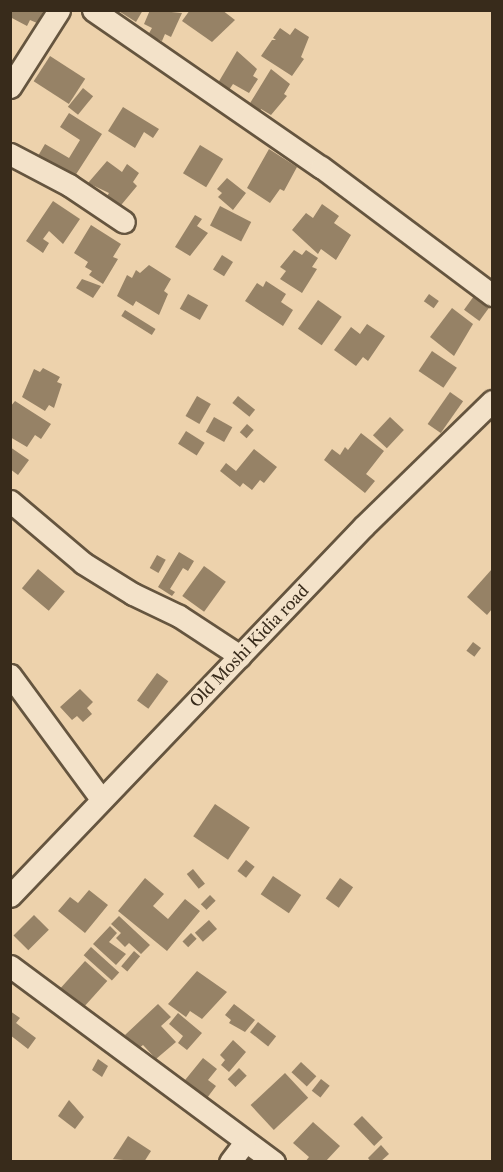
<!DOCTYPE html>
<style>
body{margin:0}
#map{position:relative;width:503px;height:1172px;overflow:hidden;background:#edd2ac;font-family:"Libre Caslon Text",serif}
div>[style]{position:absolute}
.building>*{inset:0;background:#968266;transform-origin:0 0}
.roads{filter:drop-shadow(2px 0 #65553f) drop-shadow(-2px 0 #65553f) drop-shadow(0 2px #65553f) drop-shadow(0 -2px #65553f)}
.minor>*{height:21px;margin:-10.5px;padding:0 10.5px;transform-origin:10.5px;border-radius:10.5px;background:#f3e2c9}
span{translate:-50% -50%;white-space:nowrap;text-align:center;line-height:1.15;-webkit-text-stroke:4.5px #f3e2c9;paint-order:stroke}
.street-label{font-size:16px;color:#382b1b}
.frame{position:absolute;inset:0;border:12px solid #382b1b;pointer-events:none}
</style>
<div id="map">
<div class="building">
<div style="clip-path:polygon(10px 10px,44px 10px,37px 23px,30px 20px,27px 26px,10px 17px)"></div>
<div style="clip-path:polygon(117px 10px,143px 10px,136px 22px)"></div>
<div style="clip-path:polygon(150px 10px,182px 13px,171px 37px,165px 34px,162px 41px,148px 35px,152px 28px,144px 24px)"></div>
<div style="clip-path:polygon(190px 10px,222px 10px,235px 20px,212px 42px,182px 21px)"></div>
<div style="clip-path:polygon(280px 28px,290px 35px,295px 28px,309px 37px,301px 57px,304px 59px,292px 76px,261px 56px,272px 40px,276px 40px,273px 38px)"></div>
<div style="clip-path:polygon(237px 51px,257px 69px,253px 76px,258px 79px,249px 93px,233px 84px,229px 90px,218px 83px)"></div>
<div style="left:50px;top:56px;width:42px;height:30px;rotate:33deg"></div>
<div style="clip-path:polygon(271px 69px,290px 84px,284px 94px,287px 96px,271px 115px,261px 109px,258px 115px,247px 108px)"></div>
<div style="left:83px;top:88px;width:13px;height:24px;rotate:39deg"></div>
<div style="clip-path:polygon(123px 107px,159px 129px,153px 138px,144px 132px,135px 148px,108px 131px)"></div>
<div style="clip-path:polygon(69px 113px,102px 134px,73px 179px,38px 156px,45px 144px,69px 158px,80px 140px,60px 127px)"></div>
<div style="left:200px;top:145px;width:27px;height:33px;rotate:31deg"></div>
<div style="clip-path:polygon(269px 149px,297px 167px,284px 191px,280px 189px,270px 203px,247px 188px)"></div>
<div style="clip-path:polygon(107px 161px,122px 172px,127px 164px,139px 173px,133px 182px,137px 186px,117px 210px,104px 201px,109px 193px,88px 183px)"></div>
<div style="clip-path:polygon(227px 178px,246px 193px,233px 210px,218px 197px,222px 193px,217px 189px)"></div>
<div style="clip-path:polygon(53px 201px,80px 219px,63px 244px,49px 231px,43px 239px,49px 243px,43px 253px,26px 241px)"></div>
<div style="clip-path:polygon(322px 204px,339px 216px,334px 223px,351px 235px,336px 260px,321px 249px,318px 254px,292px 230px,306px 213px,313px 218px)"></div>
<div style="left:220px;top:206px;width:35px;height:22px;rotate:27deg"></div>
<div style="clip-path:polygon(195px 215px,202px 219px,197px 226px,208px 233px,190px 256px,175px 247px)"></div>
<div style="clip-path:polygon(91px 225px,121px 244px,113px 257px,118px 259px,103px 284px,89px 275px,92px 271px,85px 267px,88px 262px,74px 253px)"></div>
<div style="clip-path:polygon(294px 250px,302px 255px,306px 250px,318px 258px,312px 267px,317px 269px,302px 293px,280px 279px,286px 271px,280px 267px)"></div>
<div style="left:222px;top:255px;width:13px;height:17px;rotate:32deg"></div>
<div style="clip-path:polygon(149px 265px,171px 279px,164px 291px,168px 294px,159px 315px,136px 301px,133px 306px,117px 296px,127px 275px,132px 278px,136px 270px,140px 273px)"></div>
<div style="clip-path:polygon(82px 279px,101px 286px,93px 298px,76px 288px)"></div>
<div style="clip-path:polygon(266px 281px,286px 294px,281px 302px,293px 310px,283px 326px,245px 301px,257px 283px,263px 287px)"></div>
<div style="left:188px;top:294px;width:23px;height:17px;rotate:29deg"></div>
<div style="left:429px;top:294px;width:12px;height:9px;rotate:35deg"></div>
<div style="left:474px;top:296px;width:19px;height:17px;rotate:36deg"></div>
<div style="left:318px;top:300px;width:29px;height:35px;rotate:35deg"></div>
<div style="clip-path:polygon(452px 308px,473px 324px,454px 356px,430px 337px)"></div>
<div style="left:125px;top:310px;width:36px;height:7px;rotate:32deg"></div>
<div style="clip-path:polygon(367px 324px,385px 336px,368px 361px,363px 357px,356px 366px,334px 350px,351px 327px,360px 334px)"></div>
<div style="left:432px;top:351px;width:30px;height:24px;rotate:34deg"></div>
<div style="clip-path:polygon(43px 368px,60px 377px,57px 382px,62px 384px,54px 408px,49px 405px,45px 411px,22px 397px,34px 369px,40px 372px)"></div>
<div style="left:450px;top:392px;width:16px;height:39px;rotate:35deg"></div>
<div style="left:197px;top:396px;width:16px;height:23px;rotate:30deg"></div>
<div style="left:238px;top:396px;width:22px;height:9px;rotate:39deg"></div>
<div style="clip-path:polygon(15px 401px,51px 424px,41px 439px,35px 435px,27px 447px,10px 437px,10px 407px)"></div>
<div style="left:214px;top:417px;width:21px;height:17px;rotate:29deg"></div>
<div style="left:390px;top:417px;width:19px;height:25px;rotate:43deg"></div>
<div style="left:247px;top:424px;width:9px;height:11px;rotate:41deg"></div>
<div style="left:186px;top:431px;width:22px;height:15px;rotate:32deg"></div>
<div style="clip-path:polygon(361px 433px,384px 451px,366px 474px,375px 481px,365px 493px,324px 460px,332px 449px,340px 455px,345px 447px,348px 450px)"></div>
<div style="clip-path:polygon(10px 447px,29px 460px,18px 475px,10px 469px)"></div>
<div style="clip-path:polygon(254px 449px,277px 467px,264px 483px,260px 480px,252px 490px,243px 483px,240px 487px,220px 471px,226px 463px,236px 471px)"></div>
<div style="clip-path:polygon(179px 552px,194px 561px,188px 571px,183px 568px,170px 589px,175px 592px,172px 596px,158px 587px)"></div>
<div style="left:157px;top:555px;width:10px;height:15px;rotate:29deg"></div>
<div style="left:204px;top:566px;width:27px;height:37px;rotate:36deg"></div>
<div style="left:38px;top:569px;width:35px;height:25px;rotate:40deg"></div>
<div style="clip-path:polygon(492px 569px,492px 609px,487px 615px,467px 597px)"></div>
<div style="left:473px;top:642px;width:10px;height:11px;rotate:37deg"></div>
<div style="left:157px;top:673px;width:14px;height:34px;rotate:36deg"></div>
<div style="clip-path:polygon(80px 689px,93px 702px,87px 708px,92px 714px,83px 722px,77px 716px,72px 720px,60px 707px)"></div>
<div style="left:215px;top:804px;width:42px;height:39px;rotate:34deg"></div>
<div style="left:246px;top:860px;width:11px;height:14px;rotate:38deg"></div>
<div style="left:193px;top:869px;width:19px;height:8px;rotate:51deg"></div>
<div style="left:273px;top:876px;width:34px;height:22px;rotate:34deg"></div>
<div style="clip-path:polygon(145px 878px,164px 894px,153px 906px,168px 919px,185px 899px,200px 911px,167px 951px,118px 911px)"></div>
<div style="left:340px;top:878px;width:16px;height:25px;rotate:35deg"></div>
<div style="clip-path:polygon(89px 890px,108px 905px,85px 933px,58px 911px,70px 897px,78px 903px)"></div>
<div style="left:210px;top:895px;width:8px;height:13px;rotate:45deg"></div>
<div style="left:34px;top:915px;width:21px;height:29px;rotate:45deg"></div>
<div style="clip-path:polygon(119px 916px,150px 945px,141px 954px,129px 943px,125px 947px,116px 938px,121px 933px,111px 924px)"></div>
<div style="left:209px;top:920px;width:12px;height:19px;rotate:48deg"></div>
<div style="clip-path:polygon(110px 926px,117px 933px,109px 942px,126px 954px,116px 965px,93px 944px)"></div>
<div style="left:191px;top:933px;width:8px;height:12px;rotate:45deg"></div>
<div style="left:91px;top:947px;width:38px;height:11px;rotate:42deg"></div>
<div style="left:134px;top:951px;width:8px;height:20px;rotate:40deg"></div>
<div style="left:85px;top:961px;width:30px;height:37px;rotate:42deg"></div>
<div style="clip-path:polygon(197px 971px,227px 992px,202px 1019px,190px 1011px,186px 1017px,168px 1004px)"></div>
<div style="clip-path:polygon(158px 1004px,171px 1017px,161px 1026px,176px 1042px,156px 1059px,143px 1045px,138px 1049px,125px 1035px)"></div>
<div style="clip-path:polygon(234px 1004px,255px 1020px,245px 1032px,229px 1023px,231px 1020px,225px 1015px)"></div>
<div style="clip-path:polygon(10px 1011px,20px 1018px,16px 1023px,36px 1038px,28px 1049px,10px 1035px)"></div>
<div style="clip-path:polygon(178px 1013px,202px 1033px,187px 1050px,178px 1043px,183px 1036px,169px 1024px)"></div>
<div style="left:258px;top:1022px;width:23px;height:13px;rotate:38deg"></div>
<div style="clip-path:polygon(233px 1040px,246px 1052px,229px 1072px,221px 1065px,225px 1060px,220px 1055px)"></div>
<div style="clip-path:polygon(203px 1058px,217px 1069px,208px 1080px,216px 1086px,207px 1098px,199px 1092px,195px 1097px,181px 1085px)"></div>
<div style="clip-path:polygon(98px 1059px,108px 1066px,102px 1077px,92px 1070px)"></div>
<div style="left:301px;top:1062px;width:21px;height:14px;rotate:43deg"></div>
<div style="left:239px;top:1068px;width:11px;height:16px;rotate:45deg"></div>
<div style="left:285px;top:1073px;width:34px;height:47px;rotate:47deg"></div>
<div style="left:321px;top:1079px;width:11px;height:15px;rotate:38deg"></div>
<div style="clip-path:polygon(69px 1100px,84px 1117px,75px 1129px,58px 1116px)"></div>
<div style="left:362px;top:1116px;width:30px;height:12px;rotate:46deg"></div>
<div style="clip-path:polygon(313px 1122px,340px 1146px,325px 1162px,305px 1162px,309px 1157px,293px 1143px)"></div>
<div style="clip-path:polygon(128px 1136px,151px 1151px,144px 1162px,113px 1159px)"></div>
<div style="clip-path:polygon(381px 1145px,389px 1154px,380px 1162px,371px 1162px,368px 1158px)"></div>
</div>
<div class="roads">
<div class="minor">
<div style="left:93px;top:10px;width:277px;rotate:34.6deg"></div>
<div style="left:321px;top:167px;width:214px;rotate:36.8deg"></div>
<div style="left:10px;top:87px;width:91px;rotate:-57.5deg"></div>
<div style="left:10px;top:154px;width:67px;rotate:27.7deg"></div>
<div style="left:69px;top:185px;width:66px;rotate:33.9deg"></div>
<div style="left:10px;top:501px;width:96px;rotate:40.3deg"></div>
<div style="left:83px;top:563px;width:59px;rotate:31.8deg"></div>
<div style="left:133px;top:594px;width:51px;rotate:25.6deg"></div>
<div style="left:179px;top:616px;width:73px;rotate:33.3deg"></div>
<div style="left:10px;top:675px;width:154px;rotate:53.7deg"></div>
<div style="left:10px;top:896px;width:512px;rotate:-46.27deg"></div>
<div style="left:364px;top:526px;width:179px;rotate:-44.3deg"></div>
<div style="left:10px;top:966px;width:329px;rotate:36.6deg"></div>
<div style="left:230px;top:1162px;width:25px;rotate:-53deg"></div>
</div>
</div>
<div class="street-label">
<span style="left:249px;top:646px;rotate:-46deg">Old Moshi Kidia road</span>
</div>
<div class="frame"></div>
</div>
